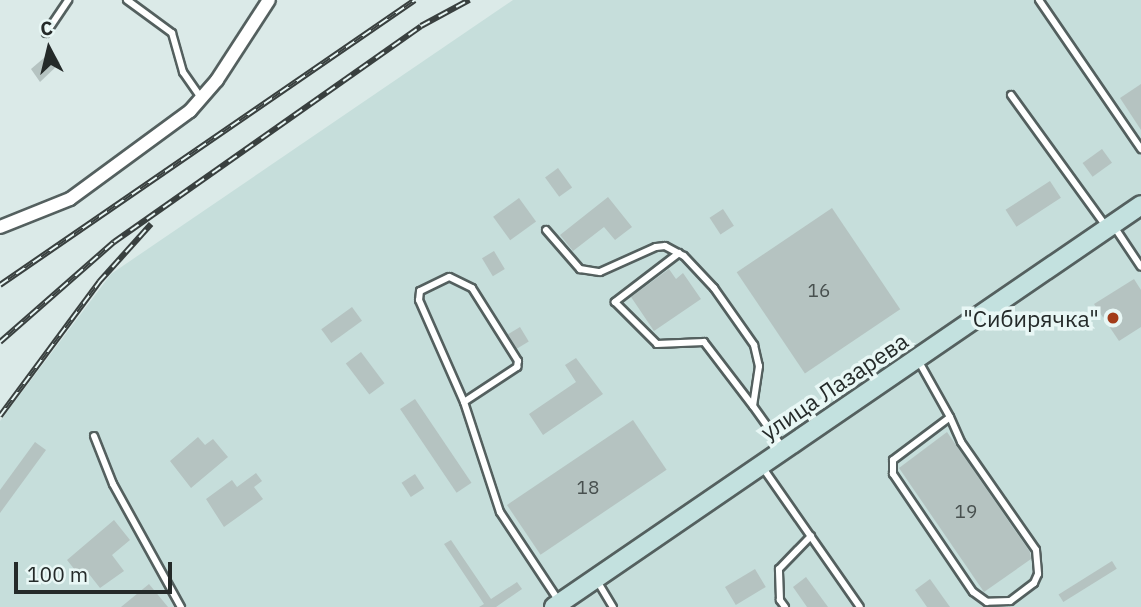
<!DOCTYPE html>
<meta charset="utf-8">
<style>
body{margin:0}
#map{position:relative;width:1141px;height:607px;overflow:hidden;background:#dbeae8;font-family:"IBM Plex Sans",sans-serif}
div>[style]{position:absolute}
.built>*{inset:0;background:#c6dedb}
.building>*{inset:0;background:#b5c3c1;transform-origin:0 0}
.roads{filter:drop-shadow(2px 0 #54605f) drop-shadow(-2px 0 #54605f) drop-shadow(0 2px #54605f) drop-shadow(0 -2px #54605f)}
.lane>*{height:6px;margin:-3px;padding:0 3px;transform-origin:3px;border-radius:3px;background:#fff}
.street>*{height:12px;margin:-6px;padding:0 6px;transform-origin:6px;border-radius:6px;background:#fff}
.secondary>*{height:18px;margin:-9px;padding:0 9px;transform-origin:9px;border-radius:9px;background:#c3e1df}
.rail>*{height:6px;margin-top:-3px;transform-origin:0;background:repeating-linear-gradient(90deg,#e8f7f5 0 10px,#39403f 0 20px);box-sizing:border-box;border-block:2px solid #39403f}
.dots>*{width:19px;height:19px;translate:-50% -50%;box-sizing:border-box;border:4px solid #e8f7f5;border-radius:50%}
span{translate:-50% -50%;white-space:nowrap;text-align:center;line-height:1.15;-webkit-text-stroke:7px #e8f7f5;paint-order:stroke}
.number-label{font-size:19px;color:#48504f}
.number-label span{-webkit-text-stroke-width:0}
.poi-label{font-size:23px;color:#242a29}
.right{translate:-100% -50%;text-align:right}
.street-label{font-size:23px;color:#242a29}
.north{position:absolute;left:14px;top:14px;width:70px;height:70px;-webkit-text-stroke:5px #e8f7f5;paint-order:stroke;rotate:353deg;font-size:19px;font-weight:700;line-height:28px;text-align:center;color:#242a29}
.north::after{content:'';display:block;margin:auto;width:24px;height:32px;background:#242a29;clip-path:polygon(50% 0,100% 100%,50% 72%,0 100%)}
.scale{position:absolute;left:14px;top:562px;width:158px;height:32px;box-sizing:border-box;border:4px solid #242a29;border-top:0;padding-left:9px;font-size:21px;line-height:24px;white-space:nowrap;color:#242a29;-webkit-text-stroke:5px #e8f7f5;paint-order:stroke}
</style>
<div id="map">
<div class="built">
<div style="clip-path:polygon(513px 0,1141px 0,1141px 607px,0 607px,0 421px,111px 274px)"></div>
</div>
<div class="building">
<div style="clip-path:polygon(52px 51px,60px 63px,40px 82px,31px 69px)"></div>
<div style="clip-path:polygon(1141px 84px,1141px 130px,1120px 98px)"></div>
<div style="left:1102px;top:149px;width:17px;height:24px;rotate:54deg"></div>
<div style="left:558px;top:168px;width:24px;height:16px;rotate:54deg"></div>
<div style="left:1050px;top:181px;width:20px;height:53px;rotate:57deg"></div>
<div style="clip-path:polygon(608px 197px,632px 227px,615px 240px,604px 227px,573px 251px,560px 235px)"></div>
<div style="left:519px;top:198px;width:29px;height:32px;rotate:54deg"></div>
<div style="left:832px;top:208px;width:122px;height:115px;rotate:56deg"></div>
<div style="left:723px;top:209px;width:20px;height:16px;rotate:57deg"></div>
<div style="left:494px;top:251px;width:21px;height:14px;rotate:59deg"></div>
<div style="clip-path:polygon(669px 269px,676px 279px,683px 273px,701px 299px,654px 331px,631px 297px)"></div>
<div style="clip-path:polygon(1134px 279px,1141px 290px,1141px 327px,1119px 341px,1094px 304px)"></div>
<div style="left:352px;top:307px;width:17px;height:38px;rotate:54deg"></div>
<div style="left:520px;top:327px;width:17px;height:14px;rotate:59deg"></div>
<div style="left:361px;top:352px;width:39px;height:19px;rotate:53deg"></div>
<div style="clip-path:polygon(576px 358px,603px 394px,543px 435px,529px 414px,576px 382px,565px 365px)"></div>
<div style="left:415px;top:399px;width:101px;height:18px;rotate:56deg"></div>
<div style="left:633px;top:420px;width:60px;height:152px;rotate:56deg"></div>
<div style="clip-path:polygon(947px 432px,1030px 552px,1031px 559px,984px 592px,899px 468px)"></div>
<div style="clip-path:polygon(198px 437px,205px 445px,213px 439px,228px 457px,191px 488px,170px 461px)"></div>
<div style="clip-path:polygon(35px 442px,46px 450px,0 513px,0 490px)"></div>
<div style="clip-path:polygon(256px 473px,262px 481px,254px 487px,263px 499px,224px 527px,206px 499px,232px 480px,237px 487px)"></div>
<div style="left:415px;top:474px;width:17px;height:16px;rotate:57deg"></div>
<div style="clip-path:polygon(114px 520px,130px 540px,112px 555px,124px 571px,100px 588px,89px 574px,83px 580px,67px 560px)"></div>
<div style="clip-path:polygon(451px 540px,491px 599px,517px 582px,522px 589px,496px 607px,479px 607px,484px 604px,444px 544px)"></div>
<div style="left:1112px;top:561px;width:9px;height:63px;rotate:58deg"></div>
<div style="left:755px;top:569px;width:21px;height:35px;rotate:59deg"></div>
<div style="clip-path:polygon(806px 577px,828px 607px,807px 607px,793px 587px)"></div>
<div style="clip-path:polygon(930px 579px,950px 607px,927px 607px,915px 590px)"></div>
<div style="clip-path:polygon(149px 584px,168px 607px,121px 607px)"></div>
</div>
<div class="roads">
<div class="lane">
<div style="left:127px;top:0;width:56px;rotate:36.3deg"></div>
<div style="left:172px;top:33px;width:41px;rotate:74.2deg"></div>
<div style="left:183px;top:72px;width:32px;rotate:55deg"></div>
<div style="left:1039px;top:0;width:181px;rotate:55.6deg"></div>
<div style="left:46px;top:33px;width:40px;rotate:-56deg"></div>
<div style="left:1011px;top:95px;width:162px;rotate:54.1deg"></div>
<div style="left:1113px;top:225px;width:50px;rotate:56.3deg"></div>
<div style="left:546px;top:230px;width:52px;rotate:48.9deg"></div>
<div style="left:580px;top:269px;width:20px;rotate:9deg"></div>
<div style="left:600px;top:272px;width:61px;rotate:-24.1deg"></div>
<div style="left:656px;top:247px;width:9px;rotate:-6deg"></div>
<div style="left:665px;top:246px;width:21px;rotate:28deg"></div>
<div style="left:684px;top:256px;width:44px;rotate:46.8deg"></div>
<div style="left:714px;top:288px;width:70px;rotate:54.9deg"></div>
<div style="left:754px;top:345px;width:22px;rotate:77deg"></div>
<div style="left:759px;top:366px;width:40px;rotate:98.5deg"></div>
<div style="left:753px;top:406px;width:52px;rotate:54.5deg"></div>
<div style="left:679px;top:253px;width:81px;rotate:142.6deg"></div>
<div style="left:615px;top:302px;width:59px;rotate:45deg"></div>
<div style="left:657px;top:344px;width:47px;rotate:-2.4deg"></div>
<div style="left:704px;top:342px;width:81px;rotate:52.6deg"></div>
<div style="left:918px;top:360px;width:65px;rotate:60.7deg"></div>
<div style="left:950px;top:417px;width:27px;rotate:66deg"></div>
<div style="left:961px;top:442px;width:131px;rotate:55.2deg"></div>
<div style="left:1036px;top:550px;width:24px;rotate:85deg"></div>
<div style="left:1038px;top:574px;width:10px;rotate:114deg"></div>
<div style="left:1034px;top:583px;width:30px;rotate:143deg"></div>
<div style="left:1010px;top:601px;width:23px;rotate:178deg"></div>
<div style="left:987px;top:602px;width:17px;rotate:-144deg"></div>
<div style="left:973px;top:592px;width:143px;rotate:-124.1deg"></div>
<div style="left:893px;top:474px;width:14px;rotate:-90deg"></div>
<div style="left:893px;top:460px;width:71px;rotate:-37deg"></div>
<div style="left:464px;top:402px;width:64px;rotate:-33.4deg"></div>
<div style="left:517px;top:367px;width:6px;rotate:-81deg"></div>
<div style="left:518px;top:361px;width:86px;rotate:-122.2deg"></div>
<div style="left:472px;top:288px;width:25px;rotate:-154deg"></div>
<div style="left:449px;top:277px;width:32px;rotate:154deg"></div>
<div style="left:420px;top:291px;width:9px;rotate:96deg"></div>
<div style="left:419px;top:300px;width:111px;rotate:66.2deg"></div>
<div style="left:464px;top:402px;width:116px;rotate:71.9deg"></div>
<div style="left:500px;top:512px;width:107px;rotate:56.5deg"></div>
<div style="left:94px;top:436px;width:52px;rotate:68.4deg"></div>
<div style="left:113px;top:484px;width:141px;rotate:61.1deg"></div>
<div style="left:763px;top:468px;width:169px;rotate:55.1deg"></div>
<div style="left:596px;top:579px;width:33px;rotate:59deg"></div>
<div style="left:785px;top:607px;width:9px;rotate:-126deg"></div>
<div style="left:780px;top:600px;width:31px;rotate:-92deg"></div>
<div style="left:779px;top:569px;width:46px;rotate:-45.9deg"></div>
</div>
<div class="street">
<div style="left:0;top:227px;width:75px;rotate:-21.8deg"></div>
<div style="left:70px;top:199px;width:149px;rotate:-36.3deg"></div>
<div style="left:190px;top:111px;width:41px;rotate:-48.9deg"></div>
<div style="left:217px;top:80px;width:95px;rotate:-57deg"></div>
</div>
<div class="secondary">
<div style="left:554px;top:607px;width:711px;rotate:-34.4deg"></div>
</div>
</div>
<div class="rail">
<div style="left:0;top:285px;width:503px;rotate:-34.48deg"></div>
<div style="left:0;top:342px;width:152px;rotate:-41.3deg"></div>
<div style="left:114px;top:242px;width:375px;rotate:-35.1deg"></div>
<div style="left:421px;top:26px;width:55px;rotate:-28.4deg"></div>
<div style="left:0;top:416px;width:167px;rotate:-53.5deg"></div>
<div style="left:99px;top:282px;width:78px;rotate:-48.1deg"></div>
</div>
<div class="dots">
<div style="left:1113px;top:318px;background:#a33c19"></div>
</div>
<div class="number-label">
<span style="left:819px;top:291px">16</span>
<span style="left:588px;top:488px">18</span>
<span style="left:966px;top:512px">19</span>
</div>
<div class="poi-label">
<span class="right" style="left:1099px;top:318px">"Сибирячка"</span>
</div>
<div class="street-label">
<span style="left:834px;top:386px;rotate:-34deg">улица Лазарева</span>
</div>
<div class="north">С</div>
<div class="scale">100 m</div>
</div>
